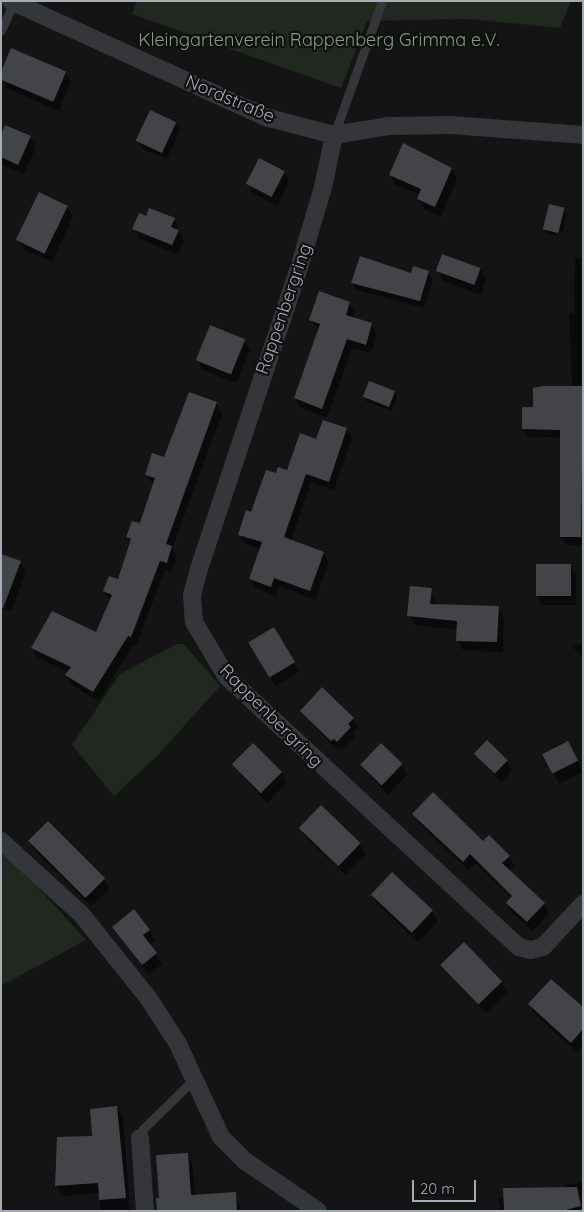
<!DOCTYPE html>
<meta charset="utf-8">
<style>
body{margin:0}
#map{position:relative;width:584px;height:1212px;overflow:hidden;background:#141415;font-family:Quicksand,sans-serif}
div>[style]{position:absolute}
.green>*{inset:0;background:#202820}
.shadow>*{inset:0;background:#0007;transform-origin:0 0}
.building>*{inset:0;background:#434448;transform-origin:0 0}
.lane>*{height:9px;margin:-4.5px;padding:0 4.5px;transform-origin:4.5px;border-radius:4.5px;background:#35363a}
.street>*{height:18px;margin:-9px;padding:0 9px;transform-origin:9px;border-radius:9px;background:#35363a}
span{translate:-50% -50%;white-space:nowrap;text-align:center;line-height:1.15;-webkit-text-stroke:4.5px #0f0f10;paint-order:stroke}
.park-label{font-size:18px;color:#7ea17c}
.street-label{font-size:18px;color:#a5acb6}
.frame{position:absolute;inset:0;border:2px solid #a5acb6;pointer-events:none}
.scale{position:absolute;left:412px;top:1180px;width:64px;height:22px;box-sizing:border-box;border:2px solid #a5acb6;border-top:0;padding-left:6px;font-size:15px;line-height:18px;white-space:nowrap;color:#a5acb6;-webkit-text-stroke:4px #0f0f10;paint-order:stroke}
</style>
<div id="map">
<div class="green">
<div style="clip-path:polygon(137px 1px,571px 1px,560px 28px,470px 19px,367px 21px,341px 88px,132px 14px)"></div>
<div style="clip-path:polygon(177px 644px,184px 644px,220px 686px,158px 755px,114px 796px,72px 745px,120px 674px)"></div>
<div style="clip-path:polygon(1px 854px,25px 873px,86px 940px,1px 986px)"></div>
</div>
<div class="shadow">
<div style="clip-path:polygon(12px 50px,65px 72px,71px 82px,59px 111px,6px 88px,1px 74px)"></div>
<div style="clip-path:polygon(175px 123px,180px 130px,167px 159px,142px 149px,138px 141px)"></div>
<div style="clip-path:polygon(30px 137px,36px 147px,24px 174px,1px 164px,1px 138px)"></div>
<div style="clip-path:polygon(452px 169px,457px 179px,441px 217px,424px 209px,418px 199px,420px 195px,396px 185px,390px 175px)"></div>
<div style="clip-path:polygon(284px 172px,289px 182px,278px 206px,254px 194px,248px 184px)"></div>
<div style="clip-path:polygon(67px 207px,73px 217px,52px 262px,25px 250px,19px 240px)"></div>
<div style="clip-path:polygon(564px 209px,567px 214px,563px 232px,546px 228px,562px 237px,547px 234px,544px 229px)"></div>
<div style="clip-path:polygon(146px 218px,174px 219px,184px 241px,178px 255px,140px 239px,134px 229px)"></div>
<div style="clip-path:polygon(575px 258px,583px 258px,583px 546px,566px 545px,561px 537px,561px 438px,528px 437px,523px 429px,534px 408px,572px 387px,569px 313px,574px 313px)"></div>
<div style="clip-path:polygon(481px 269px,486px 279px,481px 295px,443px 281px,438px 271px)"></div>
<div style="clip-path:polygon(428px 272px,433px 280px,424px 308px,357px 290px,352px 282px)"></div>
<div style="clip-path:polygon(349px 303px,355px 312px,353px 318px,371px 324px,377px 334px,371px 353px,352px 348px,327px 418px,301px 408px,295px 398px,319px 330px,310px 320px)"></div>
<div style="clip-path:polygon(244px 340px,250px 350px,237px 383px,203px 370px,197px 360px)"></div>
<div style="clip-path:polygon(395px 392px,397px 397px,392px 411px,367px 402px,364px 397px)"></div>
<div style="clip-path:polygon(216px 403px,222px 413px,172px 549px,177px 557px,172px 572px,165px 570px,136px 646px,133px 645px,99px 701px,72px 685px,67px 675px,69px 672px,38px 658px,32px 648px,96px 634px,110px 600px,104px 591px,119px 581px,131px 543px,128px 537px,141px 525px,154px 485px,146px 475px)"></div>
<div style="clip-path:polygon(347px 429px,352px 438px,334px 490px,311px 482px,291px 541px,323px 553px,329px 563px,315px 600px,279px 586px,276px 596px,256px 588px,250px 579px,261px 549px,245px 544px,240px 535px,252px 513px,277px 475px,288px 471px,316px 441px)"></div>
<div style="clip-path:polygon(20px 562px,26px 572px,11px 611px,1px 608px)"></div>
<div style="clip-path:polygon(571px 565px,576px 575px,576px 605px,542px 605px,537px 595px)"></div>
<div style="clip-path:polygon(431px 589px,436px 605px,498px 607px,504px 617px,503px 652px,463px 650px,458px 640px,458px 630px,415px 625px,409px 615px)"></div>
<div style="left:273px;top:629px;width:50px;height:27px;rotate:59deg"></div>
<div style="clip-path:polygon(583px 643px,583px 659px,572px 646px)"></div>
<div style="clip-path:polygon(301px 711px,353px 719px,358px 727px,353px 732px,355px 737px,343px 750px,339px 747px,336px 749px)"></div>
<div style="clip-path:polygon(573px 753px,583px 771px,559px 784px,554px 774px)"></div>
<div style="clip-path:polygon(476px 754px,507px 761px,512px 771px,501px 783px)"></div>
<div style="clip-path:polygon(233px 765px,281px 772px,287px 782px,267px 803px)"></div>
<div style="clip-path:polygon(361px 765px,402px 765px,407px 775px,388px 795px)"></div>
<div style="clip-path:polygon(414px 814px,509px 856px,514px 866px,509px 871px,544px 904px,549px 913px,533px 931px,513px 913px,507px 903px,512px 898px,476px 863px,468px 870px,419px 823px)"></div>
<div style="clip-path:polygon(301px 828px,360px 844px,366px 854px,346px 875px,306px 838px)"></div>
<div style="clip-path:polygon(31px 843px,104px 879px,110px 889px,91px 906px,37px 853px)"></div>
<div style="clip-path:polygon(372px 895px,432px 911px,438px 921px,418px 942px,378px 905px)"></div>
<div style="clip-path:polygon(114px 927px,149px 930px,155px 940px,149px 945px,162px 964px,148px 975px)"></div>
<div style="clip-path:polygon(443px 965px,501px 982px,507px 992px,486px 1013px)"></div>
<div style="clip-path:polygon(530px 1005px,583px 1009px,583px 1045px,577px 1052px,535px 1015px)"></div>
<div style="clip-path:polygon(117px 1107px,123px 1118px,130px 1211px,101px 1211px,99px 1193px,62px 1196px,56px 1186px,55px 1167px,60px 1167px,93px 1138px)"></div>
<div style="clip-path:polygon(187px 1154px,192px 1163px,195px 1196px,235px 1193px,241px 1211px,161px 1211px)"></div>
<div style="clip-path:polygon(583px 1181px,583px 1211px,500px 1211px,499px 1198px,564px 1189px,563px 1186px)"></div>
</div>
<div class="building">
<div style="left:11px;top:48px;width:60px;height:33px;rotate:23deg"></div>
<div style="left:150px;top:110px;width:29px;height:34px;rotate:25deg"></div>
<div style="clip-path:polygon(5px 125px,31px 136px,18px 165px,1px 157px,1px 135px)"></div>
<div style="clip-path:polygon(403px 143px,452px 168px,435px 207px,417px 199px,421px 189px,389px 175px)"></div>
<div style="left:259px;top:158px;width:29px;height:29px;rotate:27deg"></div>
<div style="left:39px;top:192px;width:32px;height:53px;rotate:26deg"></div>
<div style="left:549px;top:204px;width:16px;height:26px;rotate:14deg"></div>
<div style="clip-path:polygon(149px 208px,175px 218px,171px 227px,179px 230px,172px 245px,132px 229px,139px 213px,146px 216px)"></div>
<div style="left:442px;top:254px;width:41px;height:18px;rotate:20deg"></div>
<div style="clip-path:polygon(360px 256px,411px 273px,413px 266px,429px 271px,420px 301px,351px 283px)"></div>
<div style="clip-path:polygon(319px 291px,350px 302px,346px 315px,372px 323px,366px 345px,347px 339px,322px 409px,294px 398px,320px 324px,309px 320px)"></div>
<div style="left:210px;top:325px;width:38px;height:38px;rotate:22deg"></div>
<div style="left:369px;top:381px;width:28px;height:17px;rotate:21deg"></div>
<div style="clip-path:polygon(543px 386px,583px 386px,581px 537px,560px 537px,560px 430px,522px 429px,522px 407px,533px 407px,533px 388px)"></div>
<div style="clip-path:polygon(189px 392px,217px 402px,166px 544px,172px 546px,167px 563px,160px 561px,131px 637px,128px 636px,93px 692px,65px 675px,71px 667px,31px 648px,52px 611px,96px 632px,112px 595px,103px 591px,109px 576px,118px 579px,131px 539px,126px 537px,132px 521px,140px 523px,155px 478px,145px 475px,152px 453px,164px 457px)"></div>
<div style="clip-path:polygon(323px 420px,347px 428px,329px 482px,306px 474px,284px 537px,324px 552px,310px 591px,274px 578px,271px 587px,249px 579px,262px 542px,238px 535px,246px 510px,251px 512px,266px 470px,276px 473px,278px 467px,287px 470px,300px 433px,316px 439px)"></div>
<div style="clip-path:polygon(1px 554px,21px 561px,3px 608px,1px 608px)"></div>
<div style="left:536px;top:564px;width:35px;height:32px"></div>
<div style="clip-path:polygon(410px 586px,432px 588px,430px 604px,499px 606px,497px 642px,456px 641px,457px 621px,407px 616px)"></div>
<div style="left:274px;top:627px;width:41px;height:30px;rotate:59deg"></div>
<div style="clip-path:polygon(322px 687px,354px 718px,348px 724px,351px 727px,337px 742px,334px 739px,331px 741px,300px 711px)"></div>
<div style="left:487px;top:740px;width:29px;height:19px;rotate:44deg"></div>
<div style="left:568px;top:741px;width:22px;height:29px;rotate:63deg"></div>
<div style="left:253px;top:743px;width:41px;height:30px;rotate:45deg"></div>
<div style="left:381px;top:743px;width:30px;height:30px;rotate:44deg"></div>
<div style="clip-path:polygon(433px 792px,483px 841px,489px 835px,510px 856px,502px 863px,545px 903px,527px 922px,506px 903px,512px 896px,470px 854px,463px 862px,412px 814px)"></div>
<div style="left:321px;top:805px;width:55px;height:32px;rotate:44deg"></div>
<div style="left:48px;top:821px;width:81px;height:28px;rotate:45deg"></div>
<div style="left:392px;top:872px;width:56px;height:31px;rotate:43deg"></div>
<div style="clip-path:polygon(134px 909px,150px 930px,143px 935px,157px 953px,142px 965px,112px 927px)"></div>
<div style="left:464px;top:942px;width:55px;height:33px;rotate:46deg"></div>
<div style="clip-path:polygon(551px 979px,583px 1007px,583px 1029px,571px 1043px,528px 1004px)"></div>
<div style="clip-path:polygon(117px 1106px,126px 1198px,99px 1200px,98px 1183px,55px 1186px,57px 1137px,92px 1136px,90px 1109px)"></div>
<div style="clip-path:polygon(188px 1153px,191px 1195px,236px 1192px,237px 1211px,157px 1211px,156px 1198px,159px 1198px,156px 1155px)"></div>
<div style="clip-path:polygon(577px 1187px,581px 1206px,562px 1211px,504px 1211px,503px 1188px)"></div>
</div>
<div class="lane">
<div style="left:1px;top:30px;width:31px;rotate:-65deg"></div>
<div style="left:334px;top:135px;width:142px;rotate:-70.3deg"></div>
<div style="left:140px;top:1138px;width:9px;rotate:-72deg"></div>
<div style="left:143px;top:1129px;width:70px;rotate:-44.4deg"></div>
</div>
<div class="street">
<div style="left:11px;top:1px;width:279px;rotate:24.5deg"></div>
<div style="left:265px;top:117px;width:71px;rotate:14.6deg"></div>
<div style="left:334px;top:135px;width:56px;rotate:-9.3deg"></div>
<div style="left:389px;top:126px;width:62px;rotate:-0.9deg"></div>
<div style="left:451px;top:125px;width:132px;rotate:4.3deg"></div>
<div style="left:334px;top:135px;width:53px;rotate:101.9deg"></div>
<div style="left:323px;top:187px;width:84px;rotate:106.5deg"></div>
<div style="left:299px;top:268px;width:317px;rotate:108.4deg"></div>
<div style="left:199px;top:569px;width:27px;rotate:105deg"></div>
<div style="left:192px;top:595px;width:27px;rotate:86deg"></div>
<div style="left:194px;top:622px;width:63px;rotate:59.3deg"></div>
<div style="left:226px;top:676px;width:399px;rotate:42.8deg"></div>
<div style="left:519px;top:947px;width:12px;rotate:14deg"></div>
<div style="left:531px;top:950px;width:12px;rotate:-14deg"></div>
<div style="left:543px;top:947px;width:59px;rotate:-47.1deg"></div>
<div style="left:1px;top:841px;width:110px;rotate:42.4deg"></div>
<div style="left:82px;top:915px;width:107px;rotate:51.4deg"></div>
<div style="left:149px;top:999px;width:54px;rotate:57.2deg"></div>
<div style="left:178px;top:1044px;width:102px;rotate:65.2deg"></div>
<div style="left:221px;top:1137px;width:34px;rotate:45deg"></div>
<div style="left:245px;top:1161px;width:88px;rotate:34.4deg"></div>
<div style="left:140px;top:1138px;width:73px;rotate:86.1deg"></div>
</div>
<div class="park-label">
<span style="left:319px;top:40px">Kleingartenverein Rappenberg Grimma e.V.</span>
</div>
<div class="street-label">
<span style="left:230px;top:99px;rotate:23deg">Nordstraße</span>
<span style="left:284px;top:309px;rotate:-71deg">Rappenbergring</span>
<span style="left:271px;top:716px;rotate:45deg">Rappenbergring</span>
</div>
<div class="frame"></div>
<div class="scale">20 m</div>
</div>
